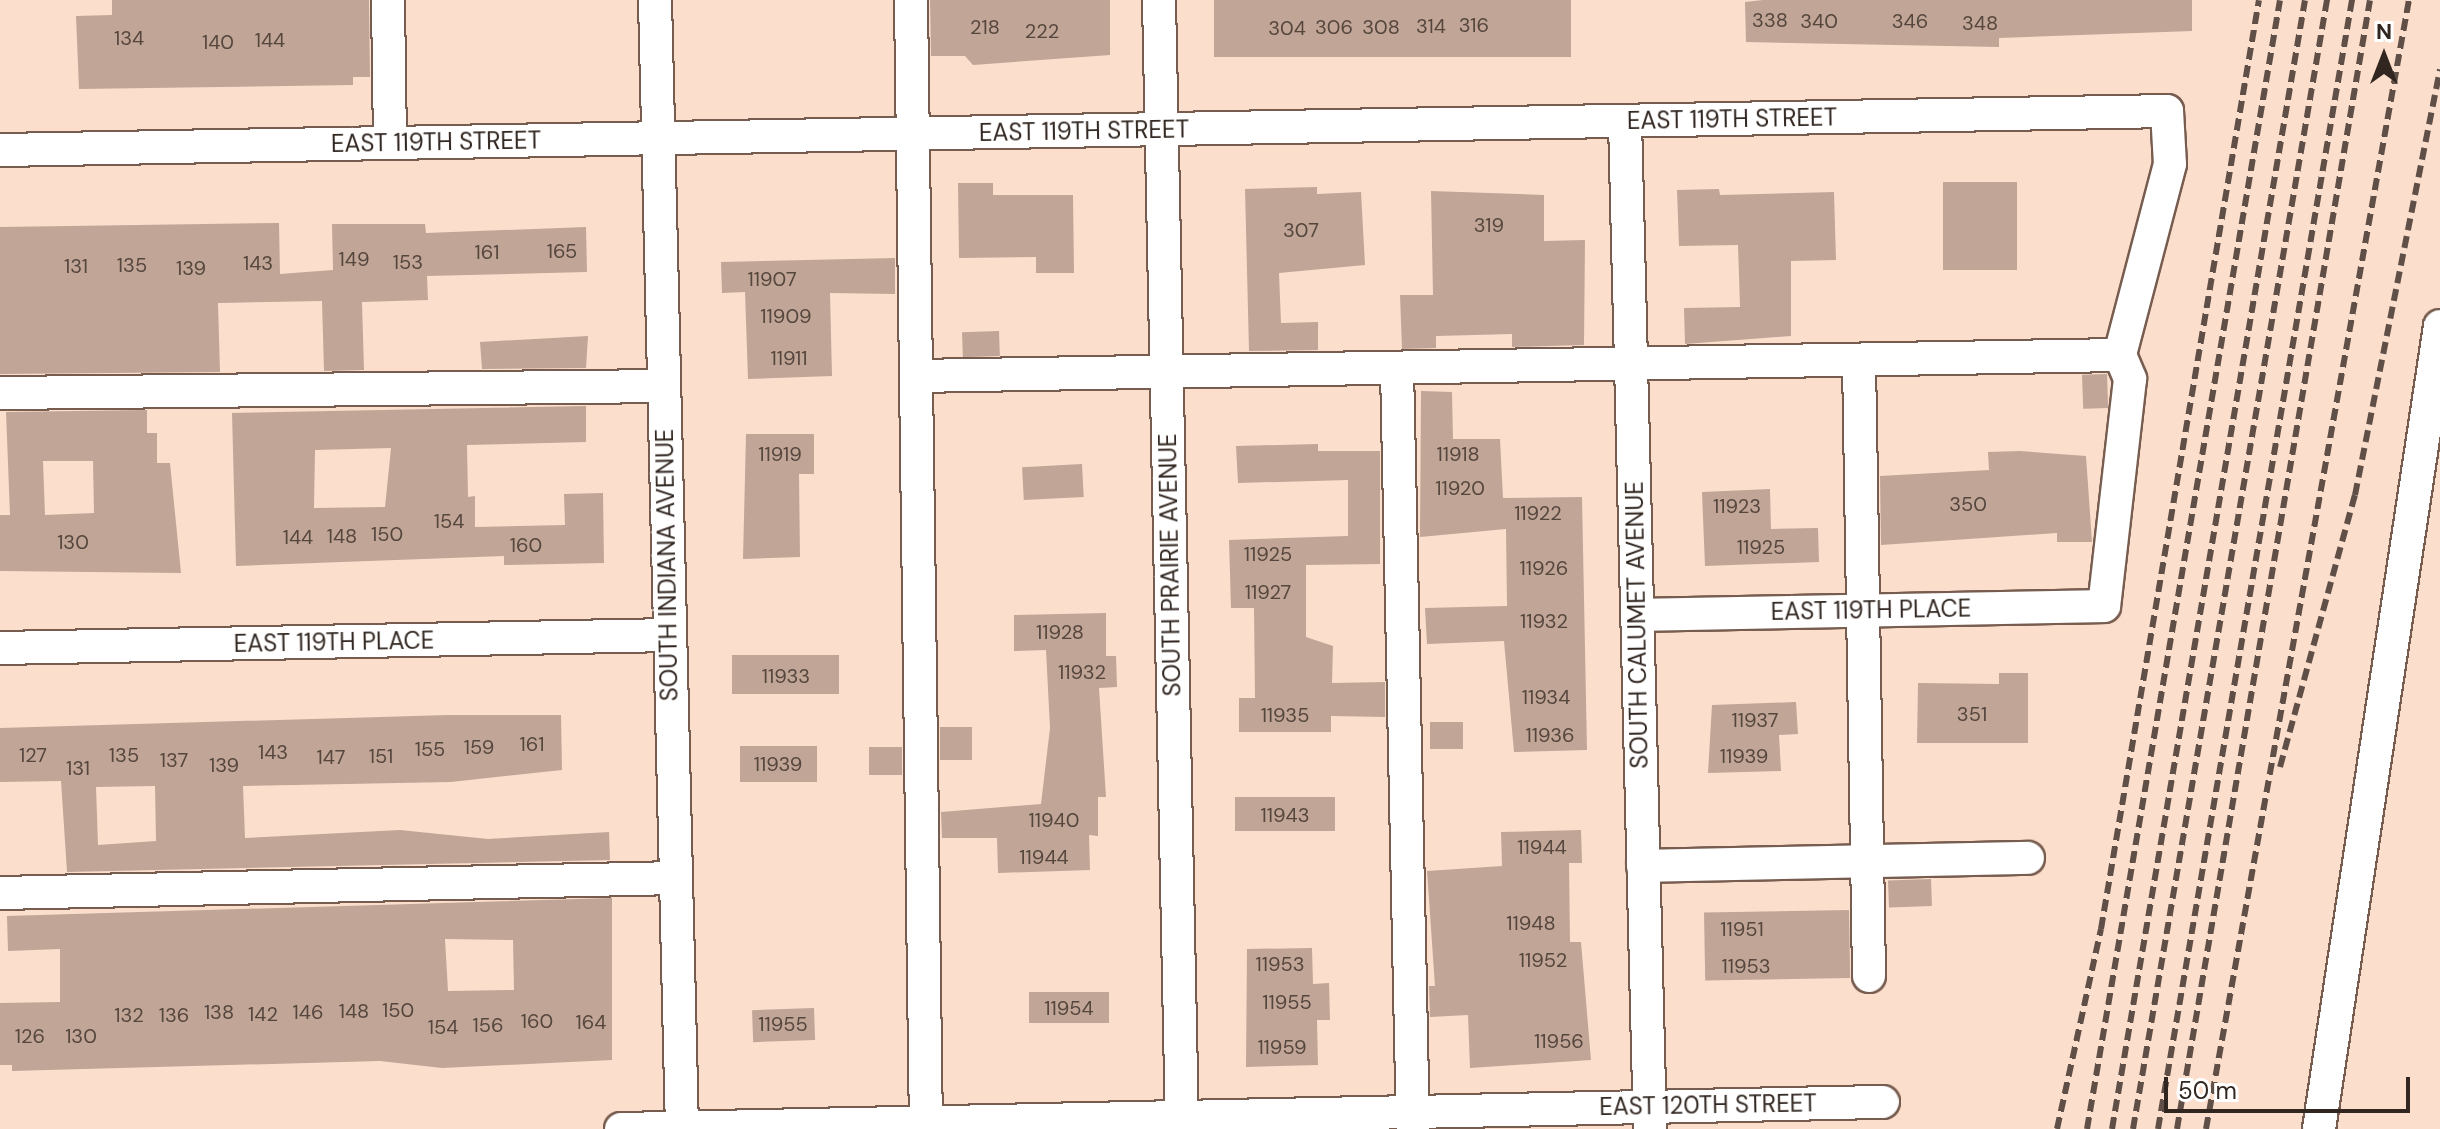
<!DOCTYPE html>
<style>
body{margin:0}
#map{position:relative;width:2440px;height:1129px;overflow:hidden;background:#fcdecd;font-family:"DM Sans",sans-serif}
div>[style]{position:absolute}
.building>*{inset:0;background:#c1a596;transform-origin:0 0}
.roads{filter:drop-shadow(2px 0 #775d4f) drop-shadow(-2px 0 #775d4f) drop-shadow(0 2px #775d4f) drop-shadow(0 -2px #775d4f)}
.minor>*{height:32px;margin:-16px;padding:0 16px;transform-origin:16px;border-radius:16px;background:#fff}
.rail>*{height:6px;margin-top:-3px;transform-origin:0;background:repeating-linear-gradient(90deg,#5f4f47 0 12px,transparent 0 18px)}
span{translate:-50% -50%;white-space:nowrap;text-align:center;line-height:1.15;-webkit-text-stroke:6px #fff;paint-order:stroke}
.number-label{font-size:20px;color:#55463e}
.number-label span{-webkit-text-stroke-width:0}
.street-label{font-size:24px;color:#312620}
.north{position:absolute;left:2344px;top:16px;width:80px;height:80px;-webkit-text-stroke:6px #fff;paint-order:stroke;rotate:0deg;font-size:22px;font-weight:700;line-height:32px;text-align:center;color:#312620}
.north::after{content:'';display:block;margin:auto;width:28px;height:36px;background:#312620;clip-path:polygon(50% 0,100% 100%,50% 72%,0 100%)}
.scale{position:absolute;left:2164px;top:1077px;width:246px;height:36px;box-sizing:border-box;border:4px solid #312620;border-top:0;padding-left:10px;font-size:24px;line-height:28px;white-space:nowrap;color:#312620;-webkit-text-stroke:6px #fff;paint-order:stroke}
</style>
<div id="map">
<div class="building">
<div style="clip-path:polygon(112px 0,369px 0,370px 77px,353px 77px,353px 85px,79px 89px,76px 16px,112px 15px)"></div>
<div style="clip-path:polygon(930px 0,1110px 0,1110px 55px,973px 65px,965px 56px,931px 56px)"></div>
<div style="left:1214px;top:0;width:357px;height:57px"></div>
<div style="clip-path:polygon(2192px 0,2192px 31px,1999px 38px,1999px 47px,1746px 42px,1745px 2px,1763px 0)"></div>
<div style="left:1943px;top:182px;width:74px;height:88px"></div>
<div style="clip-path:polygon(958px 183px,993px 183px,993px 195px,1073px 195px,1074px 273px,1036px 273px,1036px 257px,959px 258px)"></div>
<div style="clip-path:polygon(1317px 187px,1317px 194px,1361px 192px,1365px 265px,1279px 273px,1281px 323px,1318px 322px,1318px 350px,1249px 351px,1245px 189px)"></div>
<div style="clip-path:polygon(1719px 189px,1720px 195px,1834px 192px,1836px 260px,1791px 261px,1791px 336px,1685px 344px,1684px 308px,1740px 307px,1738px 245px,1679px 246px,1677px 190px)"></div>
<div style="clip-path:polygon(1431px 191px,1544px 195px,1544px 241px,1585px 240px,1584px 345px,1512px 347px,1512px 334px,1436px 336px,1436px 348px,1402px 349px,1400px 295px,1433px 295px)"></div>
<div style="clip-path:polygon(279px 223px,280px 274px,333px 270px,332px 224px,425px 224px,426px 233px,586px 227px,587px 272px,427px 276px,428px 300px,362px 302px,364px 370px,324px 371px,322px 301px,218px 303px,220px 372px,0 374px,0 227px)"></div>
<div style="clip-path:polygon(895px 258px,895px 294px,830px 293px,832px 376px,748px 379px,745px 292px,722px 293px,721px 262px)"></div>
<div style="left:999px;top:331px;width:25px;height:37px;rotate:88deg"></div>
<div style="clip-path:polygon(588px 336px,586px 368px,482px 369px,480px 342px)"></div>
<div style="left:2107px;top:374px;width:34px;height:25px;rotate:88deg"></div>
<div style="clip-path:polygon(1421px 391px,1452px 392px,1453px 439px,1500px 439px,1503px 498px,1582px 497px,1587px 750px,1514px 752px,1504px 641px,1427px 644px,1425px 608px,1507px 606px,1506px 529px,1420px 537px)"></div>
<div style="clip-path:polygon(evenodd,586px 406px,586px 442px,467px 445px,468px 497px,475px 496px,475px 527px,565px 525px,564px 494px,603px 493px,604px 563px,504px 565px,504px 556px,236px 566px,232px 413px,586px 406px,391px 448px,385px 507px,314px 508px,315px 450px,391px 448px)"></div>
<div style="clip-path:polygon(evenodd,147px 410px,147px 433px,157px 433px,157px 463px,170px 463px,181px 573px,0 571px,0 515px,10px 515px,6px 412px,147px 410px,43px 461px,93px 461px,94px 513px,45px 515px,43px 461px)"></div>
<div style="clip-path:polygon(746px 434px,814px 434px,814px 474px,799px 474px,800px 557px,743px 559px)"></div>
<div style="clip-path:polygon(1318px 444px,1318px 451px,1380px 451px,1380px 564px,1306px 565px,1306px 637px,1333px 646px,1332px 683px,1385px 682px,1385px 717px,1331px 716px,1331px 732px,1239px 732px,1239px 698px,1255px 698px,1254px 608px,1231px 608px,1229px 540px,1348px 536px,1348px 480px,1238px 483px,1236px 446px)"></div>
<div style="clip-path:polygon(2020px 451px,2086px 456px,2092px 542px,2057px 542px,2057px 533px,1881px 545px,1880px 476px,1989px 470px,1988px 452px)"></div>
<div style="left:1082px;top:464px;width:33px;height:60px;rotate:87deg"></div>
<div style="clip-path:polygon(1770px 489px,1771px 529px,1818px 528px,1819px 562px,1705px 566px,1702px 492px)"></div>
<div style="clip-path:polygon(1106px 613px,1106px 656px,1116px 656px,1117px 687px,1099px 688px,1106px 797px,1098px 797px,1098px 836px,1089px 835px,1090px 870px,998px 873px,997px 838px,942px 838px,941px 812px,1041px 804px,1050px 728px,1046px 650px,1014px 651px,1014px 615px)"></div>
<div style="left:839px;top:655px;width:39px;height:107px;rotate:90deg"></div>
<div style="clip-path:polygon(1999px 673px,2028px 673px,2028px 743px,1917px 743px,1918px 683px,1999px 684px)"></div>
<div style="clip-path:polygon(1796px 702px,1798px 734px,1779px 735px,1781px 771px,1708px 773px,1712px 705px)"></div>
<div style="clip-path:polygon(evenodd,448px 715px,561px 715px,562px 770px,451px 782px,243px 786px,245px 838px,400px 830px,488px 839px,609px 832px,610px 860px,67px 872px,61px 781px,0 782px,0 728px,448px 715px,155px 786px,156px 841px,98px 845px,96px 787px,155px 786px)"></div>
<div style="left:1430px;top:722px;width:33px;height:27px"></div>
<div style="left:972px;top:727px;width:33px;height:32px;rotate:90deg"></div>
<div style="left:740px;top:746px;width:77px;height:36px"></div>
<div style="left:869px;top:747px;width:33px;height:28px"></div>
<div style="left:1335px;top:797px;width:34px;height:100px;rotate:90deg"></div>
<div style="clip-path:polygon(1581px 830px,1582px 863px,1569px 863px,1570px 942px,1581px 942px,1591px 1060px,1470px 1068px,1468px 1015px,1430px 1017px,1429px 986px,1435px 986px,1427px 871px,1502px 866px,1501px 832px)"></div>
<div style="left:1931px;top:879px;width:27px;height:43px;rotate:88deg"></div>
<div style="clip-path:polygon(evenodd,612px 898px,612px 1060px,442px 1068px,380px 1061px,12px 1071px,12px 1065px,0 1065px,0 1003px,60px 1002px,60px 949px,8px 951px,7px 916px,612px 898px,445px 939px,513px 940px,514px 990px,448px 991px,445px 939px)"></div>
<div style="left:1849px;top:910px;width:68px;height:145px;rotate:89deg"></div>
<div style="clip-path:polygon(1312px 948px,1313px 984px,1329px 983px,1330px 1020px,1317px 1020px,1318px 1065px,1246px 1067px,1247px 949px)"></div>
<div style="left:1029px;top:992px;width:80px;height:31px"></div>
<div style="left:814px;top:1008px;width:32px;height:62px;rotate:88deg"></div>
</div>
<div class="roads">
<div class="minor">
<div style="left:388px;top:0;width:143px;rotate:89.2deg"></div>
<div style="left:655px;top:0;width:1129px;rotate:88.63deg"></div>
<div style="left:911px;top:0;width:1129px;rotate:89.24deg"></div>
<div style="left:1159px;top:0;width:1129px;rotate:88.83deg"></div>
<div style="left:1625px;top:121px;width:1008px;rotate:88.58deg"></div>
<div style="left:0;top:150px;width:2167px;rotate:-1.03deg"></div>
<div style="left:2167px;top:111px;width:53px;rotate:86.8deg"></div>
<div style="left:2170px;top:164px;width:197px;rotate:104.7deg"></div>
<div style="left:2120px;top:355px;width:26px;rotate:67deg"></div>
<div style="left:2130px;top:379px;width:228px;rotate:96.5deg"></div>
<div style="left:2104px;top:606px;width:467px;rotate:178.9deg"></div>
<div style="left:1859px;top:360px;width:616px;rotate:89.07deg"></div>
<div style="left:1397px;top:368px;width:761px;rotate:88.8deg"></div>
<div style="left:916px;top:376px;width:1204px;rotate:-1deg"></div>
<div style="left:0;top:393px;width:663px;rotate:-0.6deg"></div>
<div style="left:0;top:648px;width:668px;rotate:-1.11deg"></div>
<div style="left:1643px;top:866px;width:385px;rotate:-1.2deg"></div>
<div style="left:0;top:893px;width:675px;rotate:-1.27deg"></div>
<div style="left:621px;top:1129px;width:1262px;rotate:-1.23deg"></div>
<div style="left:2319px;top:1129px;width:812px;rotate:-81.43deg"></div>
</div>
</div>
<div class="rail">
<div style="left:2280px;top:767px;width:282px;rotate:-74.6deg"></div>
<div style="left:2355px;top:495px;width:434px;rotate:-78.7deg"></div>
<div style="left:2057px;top:1129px;width:205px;rotate:-77.6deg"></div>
<div style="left:2101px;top:929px;width:942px;rotate:-80.35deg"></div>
<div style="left:2087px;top:1129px;width:1145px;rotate:-80.3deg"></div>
<div style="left:2112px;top:1129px;width:1145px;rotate:-80.3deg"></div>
<div style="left:2133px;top:1129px;width:1146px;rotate:-80.25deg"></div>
<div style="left:2158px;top:1129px;width:1146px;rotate:-80.25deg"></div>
<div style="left:2177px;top:1129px;width:1145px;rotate:-80.3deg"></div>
<div style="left:2206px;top:1129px;width:1147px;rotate:-79.81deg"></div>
</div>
<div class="number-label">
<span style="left:1770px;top:20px">338</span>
<span style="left:1819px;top:21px">340</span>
<span style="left:1910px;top:21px">346</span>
<span style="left:1980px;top:23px">348</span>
<span style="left:1474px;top:25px">316</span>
<span style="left:1431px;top:26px">314</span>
<span style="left:985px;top:27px">218</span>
<span style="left:1334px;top:27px">306</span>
<span style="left:1381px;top:27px">308</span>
<span style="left:1287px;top:28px">304</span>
<span style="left:1042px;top:31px">222</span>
<span style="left:129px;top:38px">134</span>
<span style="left:270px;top:40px">144</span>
<span style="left:218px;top:42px">140</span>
<span style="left:1489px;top:225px">319</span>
<span style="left:1301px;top:230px">307</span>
<span style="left:562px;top:251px">165</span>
<span style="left:487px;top:252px">161</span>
<span style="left:354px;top:259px">149</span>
<span style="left:408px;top:262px">153</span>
<span style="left:258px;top:263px">143</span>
<span style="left:132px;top:265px">135</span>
<span style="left:76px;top:266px">131</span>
<span style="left:191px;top:268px">139</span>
<span style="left:772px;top:279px">11907</span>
<span style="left:786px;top:316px">11909</span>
<span style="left:789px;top:358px">11911</span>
<span style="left:780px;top:454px">11919</span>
<span style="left:1458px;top:454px">11918</span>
<span style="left:1460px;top:488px">11920</span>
<span style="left:1968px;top:504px">350</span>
<span style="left:1737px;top:506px">11923</span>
<span style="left:1538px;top:513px">11922</span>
<span style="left:449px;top:521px">154</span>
<span style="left:387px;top:534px">150</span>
<span style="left:342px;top:536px">148</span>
<span style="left:298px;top:537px">144</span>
<span style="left:73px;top:542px">130</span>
<span style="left:526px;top:545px">160</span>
<span style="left:1761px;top:547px">11925</span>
<span style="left:1268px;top:554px">11925</span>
<span style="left:1544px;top:568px">11926</span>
<span style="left:1268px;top:592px">11927</span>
<span style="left:1544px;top:621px">11932</span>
<span style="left:1060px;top:632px">11928</span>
<span style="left:1082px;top:672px">11932</span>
<span style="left:786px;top:676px">11933</span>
<span style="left:1546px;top:697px">11934</span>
<span style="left:1972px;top:714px">351</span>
<span style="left:1285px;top:715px">11935</span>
<span style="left:1755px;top:720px">11937</span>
<span style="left:1550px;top:735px">11936</span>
<span style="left:532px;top:744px">161</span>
<span style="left:479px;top:747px">159</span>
<span style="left:430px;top:749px">155</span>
<span style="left:273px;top:752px">143</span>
<span style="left:33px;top:755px">127</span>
<span style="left:124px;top:755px">135</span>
<span style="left:381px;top:756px">151</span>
<span style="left:1744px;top:756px">11939</span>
<span style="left:331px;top:757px">147</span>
<span style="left:174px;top:760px">137</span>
<span style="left:778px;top:764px">11939</span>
<span style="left:224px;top:765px">139</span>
<span style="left:78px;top:768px">131</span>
<span style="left:1285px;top:815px">11943</span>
<span style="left:1054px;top:820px">11940</span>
<span style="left:1542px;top:847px">11944</span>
<span style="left:1044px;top:857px">11944</span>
<span style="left:1531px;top:923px">11948</span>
<span style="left:1742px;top:929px">11951</span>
<span style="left:1543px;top:960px">11952</span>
<span style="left:1280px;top:964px">11953</span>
<span style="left:1746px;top:966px">11953</span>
<span style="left:1287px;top:1002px">11955</span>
<span style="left:1069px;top:1008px">11954</span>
<span style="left:398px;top:1010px">150</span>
<span style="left:354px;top:1011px">148</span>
<span style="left:219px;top:1012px">138</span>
<span style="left:308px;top:1012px">146</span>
<span style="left:263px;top:1014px">142</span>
<span style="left:129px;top:1015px">132</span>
<span style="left:174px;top:1015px">136</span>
<span style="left:537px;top:1021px">160</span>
<span style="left:591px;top:1022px">164</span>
<span style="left:783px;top:1024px">11955</span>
<span style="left:488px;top:1025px">156</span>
<span style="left:443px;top:1027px">154</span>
<span style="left:30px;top:1036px">126</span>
<span style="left:81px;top:1036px">130</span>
<span style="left:1559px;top:1041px">11956</span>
<span style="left:1282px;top:1047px">11959</span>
</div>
<div class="street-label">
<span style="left:1732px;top:119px;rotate:-1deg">EAST 119TH STREET</span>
<span style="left:1084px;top:131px;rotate:-1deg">EAST 119TH STREET</span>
<span style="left:436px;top:142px;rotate:-1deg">EAST 119TH STREET</span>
<span style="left:667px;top:565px;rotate:-91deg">SOUTH INDIANA AVENUE</span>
<span style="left:1170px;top:565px;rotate:-91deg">SOUTH PRAIRIE AVENUE</span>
<span style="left:1871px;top:610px;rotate:-1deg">EAST 119TH PLACE</span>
<span style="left:1637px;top:625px;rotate:-91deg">SOUTH CALUMET AVENUE</span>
<span style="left:334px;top:642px;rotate:-1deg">EAST 119TH PLACE</span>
<span style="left:1708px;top:1105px;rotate:-1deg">EAST 120TH STREET</span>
</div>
<div class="north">N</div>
<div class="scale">50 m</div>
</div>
